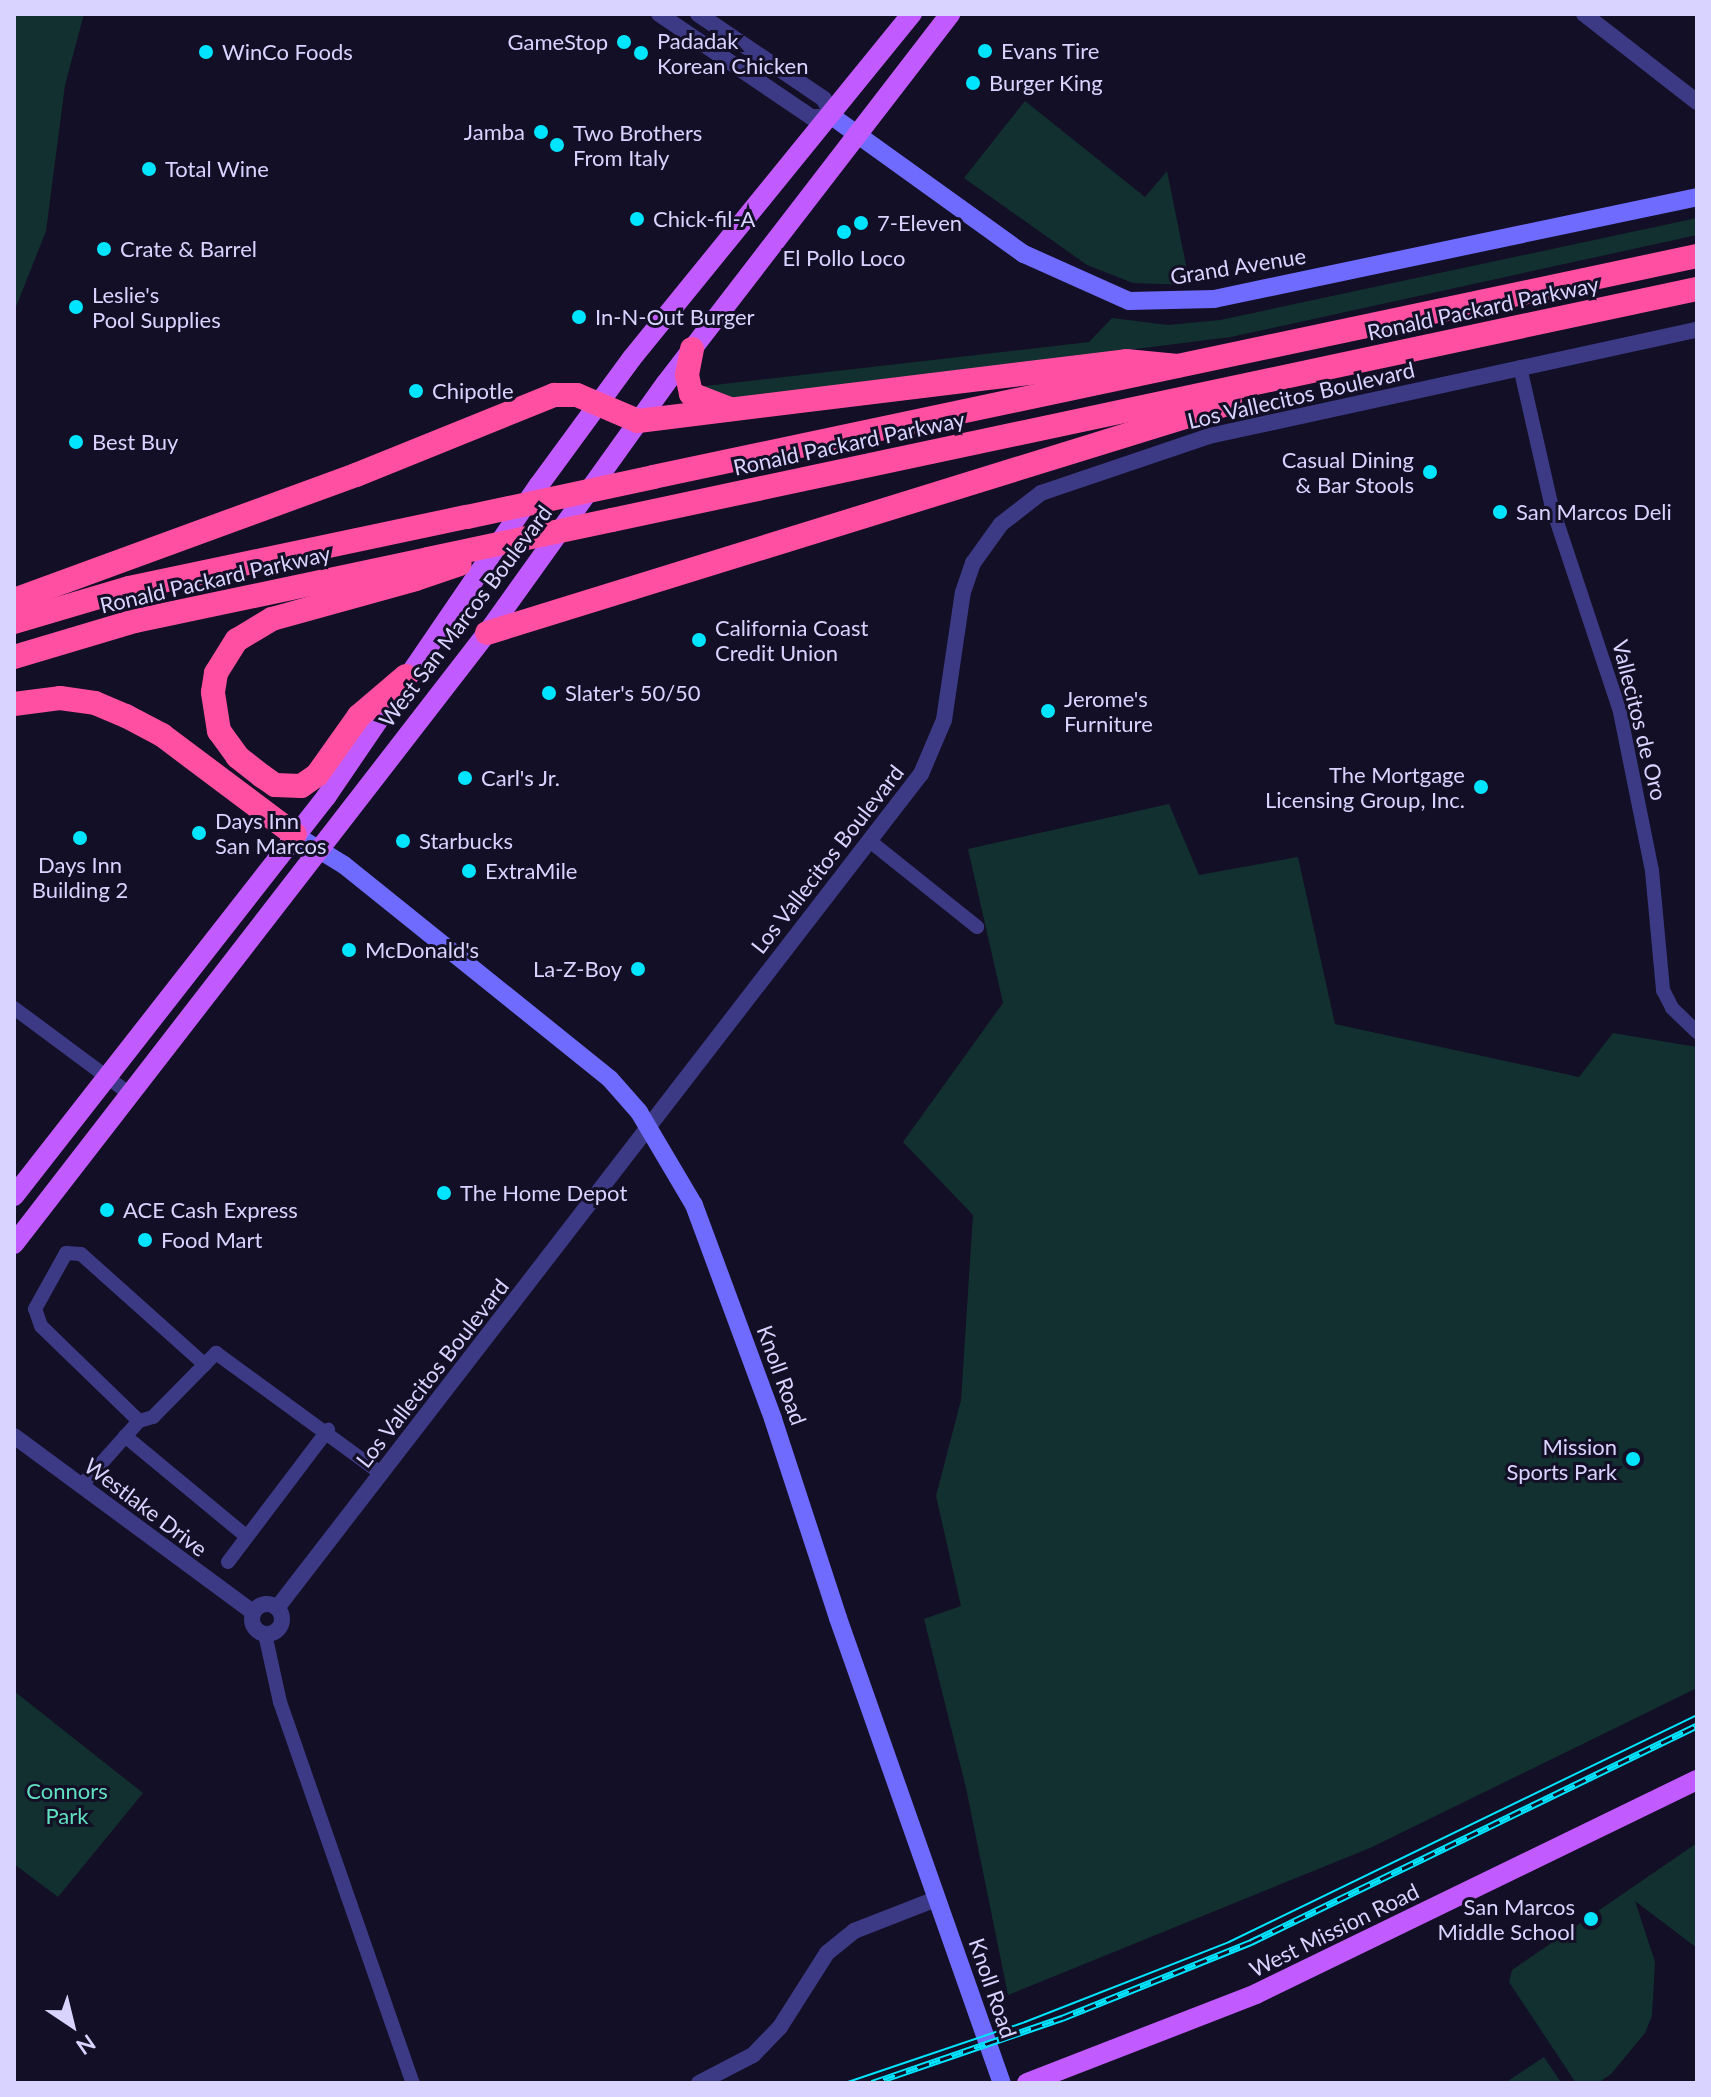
<!DOCTYPE html>
<style>
body{margin:0}
#map{position:relative;width:1711px;height:2097px;overflow:hidden;background:#130f26;font-family:Lato,sans-serif}
div>[style]{position:absolute}
.green>*{inset:0;background:#12302f}
.minor>*{height:14px;margin:-7px;padding:0 7px;transform-origin:7px;border-radius:7px;background:#3d3a85}
.tertiary>*{height:16px;margin:-8px;padding:0 8px;transform-origin:8px;border-radius:8px;background:#3d3a85}
.tertiary>.ring{margin:-8px;padding:0;box-sizing:content-box;background:none;border:16px solid #3d3a85;border-radius:50%}
.secondary>*{height:18px;margin:-9px;padding:0 9px;transform-origin:9px;border-radius:9px;background:#6f6bff}
.primary>*{height:20px;margin:-10px;padding:0 10px;transform-origin:10px;border-radius:10px;background:#c25bff}
.motorway>*{height:24px;margin:-12px;padding:0 12px;transform-origin:12px;border-radius:12px;background:#ff4fa3}
.tram>*{height:2px;margin:-1px;padding:0 1px;transform-origin:1px;border-radius:1px;background:#00e5ff}
.rail>*{height:7px;margin-top:-3.5px;transform-origin:0;background:repeating-linear-gradient(90deg,#130f26 0 12px,#00e5ff 0 24px);box-sizing:border-box;border-block:2px solid #00e5ff}
.motorway-bridge>*{height:24px;margin:-12px;padding:0 12px;transform-origin:12px;border-radius:12px;background:#ff4fa3}
.dots>*{width:22px;height:22px;translate:-50% -50%;box-sizing:border-box;border:4px solid #130f26;border-radius:50%}
span{translate:-50% -50%;white-space:nowrap;text-align:center;line-height:1.15;-webkit-text-stroke:6px #130f26;paint-order:stroke}
.poi-label{font-size:22px;color:#d9d4ff}
.left{translate:0 -50%;text-align:left}
.right{translate:-100% -50%;text-align:right}
.street-label{font-size:22px;color:#d9d4ff}
.park-label{font-size:22px;color:#5fe0c0}
.frame{position:absolute;inset:0;border:16px solid #d9d4ff;pointer-events:none}
.north{position:absolute;left:32px;top:1985px;width:80px;height:80px;-webkit-text-stroke:6px #130f26;paint-order:stroke;rotate:145deg;font-size:22px;font-weight:700;line-height:32px;text-align:center;color:#d9d4ff}
.north::after{content:'';display:block;margin:auto;width:28px;height:36px;background:#d9d4ff;clip-path:polygon(50% 0,100% 100%,50% 72%,0 100%)}
</style>
<div id="map">
<div class="green">
<div style="clip-path:polygon(14px 14px,84px 14px,65px 85px,46px 231px,14px 312px)"></div>
<div style="clip-path:polygon(1025px 101px,1145px 197px,1167px 171px,1190px 285px,1133px 283px,1087px 265px,964px 178px)"></div>
<div style="clip-path:polygon(1697px 218px,1697px 235px,1231px 337px,736px 399px,697px 387px,1089px 342px,1112px 318px,1168px 325px,1220px 320px)"></div>
<div style="clip-path:polygon(1169px 804px,1199px 875px,1298px 857px,1335px 1024px,1579px 1077px,1613px 1033px,1697px 1047px,1697px 1688px,1370px 1848px,1008px 1995px,966px 1788px,924px 1619px,961px 1606px,936px 1496px,961px 1400px,973px 1215px,903px 1142px,1003px 1003px,968px 849px)"></div>
<div style="clip-path:polygon(14px 1691px,143px 1793px,58px 1897px,14px 1864px)"></div>
<div style="clip-path:polygon(1697px 1843px,1697px 1948px,1635px 1901px,1655px 1962px,1652px 2016px,1645px 2033px,1611px 2074px,1598px 2083px,1576px 2083px,1509px 1982px,1512px 1970px)"></div>
<div style="clip-path:polygon(1544px 2057px,1560px 2081px,1505px 2083px)"></div>
</div>
<div class="minor">
<div style="left:1520px;top:367px;width:140px;rotate:77.2deg"></div>
<div style="left:1551px;top:504px;width:219px;rotate:71.6deg"></div>
<div style="left:1620px;top:712px;width:162px;rotate:78.6deg"></div>
<div style="left:1652px;top:871px;width:120px;rotate:84.7deg"></div>
<div style="left:1663px;top:990px;width:20px;rotate:63deg"></div>
<div style="left:1672px;top:1008px;width:35px;rotate:44deg"></div>
<div style="left:871px;top:842px;width:136px;rotate:38.7deg"></div>
<div style="left:14px;top:1008px;width:144px;rotate:36.6deg"></div>
<div style="left:139px;top:1421px;width:136px;rotate:-135.9deg"></div>
<div style="left:41px;top:1326px;width:18px;rotate:-109deg"></div>
<div style="left:35px;top:1309px;width:64px;rotate:-61deg"></div>
<div style="left:66px;top:1253px;width:15px;rotate:4deg"></div>
<div style="left:81px;top:1254px;width:166px;rotate:41.8deg"></div>
<div style="left:125px;top:1436px;width:158px;rotate:39.6deg"></div>
<div style="left:81px;top:1486px;width:87px;rotate:-48.3deg"></div>
<div style="left:139px;top:1421px;width:15px;rotate:-16deg"></div>
<div style="left:153px;top:1417px;width:90px;rotate:-45.5deg"></div>
<div style="left:216px;top:1353px;width:205px;rotate:36.1deg"></div>
<div style="left:228px;top:1562px;width:166px;rotate:-52.9deg"></div>
<div style="left:265px;top:1634px;width:70px;rotate:77.6deg"></div>
<div style="left:280px;top:1702px;width:404px;rotate:70.8deg"></div>
</div>
<div class="tertiary">
<div style="left:659px;top:14px;width:184px;rotate:34.1deg"></div>
<div style="left:811px;top:117px;width:22px"></div>
<div style="left:833px;top:117px;width:20px;rotate:-117deg"></div>
<div style="left:824px;top:99px;width:152px;rotate:-146deg"></div>
<div style="left:1584px;top:14px;width:143px;rotate:37.9deg"></div>
<div style="left:14px;top:1436px;width:297px;rotate:36.4deg"></div>
<div class="ring" style="left:252px;top:1604px;width:14px;height:14px"></div>
<div style="left:277px;top:1608px;width:1054px;rotate:-52.33deg"></div>
<div style="left:921px;top:774px;width:59px;rotate:-66.9deg"></div>
<div style="left:944px;top:720px;width:129px;rotate:-81.6deg"></div>
<div style="left:963px;top:592px;width:31px;rotate:-71deg"></div>
<div style="left:973px;top:563px;width:48px;rotate:-54.3deg"></div>
<div style="left:1001px;top:524px;width:51px;rotate:-37.8deg"></div>
<div style="left:1041px;top:493px;width:177px;rotate:-18.7deg"></div>
<div style="left:1209px;top:436px;width:499px;rotate:-12.3deg"></div>
<div style="left:699px;top:2083px;width:61px;rotate:-27.4deg"></div>
<div style="left:753px;top:2055px;width:39px;rotate:-46deg"></div>
<div style="left:780px;top:2027px;width:88px;rotate:-57.6deg"></div>
<div style="left:827px;top:1953px;width:35px;rotate:-39deg"></div>
<div style="left:854px;top:1931px;width:88px;rotate:-21.3deg"></div>
</div>
<div class="secondary">
<div style="left:833px;top:117px;width:235px;rotate:35.7deg"></div>
<div style="left:1024px;top:254px;width:115px;rotate:24.1deg"></div>
<div style="left:1129px;top:301px;width:85px;rotate:-1.3deg"></div>
<div style="left:1214px;top:299px;width:494px;rotate:-11.9deg"></div>
<div style="left:295px;top:835px;width:57px;rotate:31.5deg"></div>
<div style="left:344px;top:865px;width:341px;rotate:38.8deg"></div>
<div style="left:610px;top:1079px;width:44px;rotate:48.7deg"></div>
<div style="left:639px;top:1112px;width:108px;rotate:59.4deg"></div>
<div style="left:694px;top:1205px;width:228px;rotate:69.7deg"></div>
<div style="left:773px;top:1419px;width:209px;rotate:71.9deg"></div>
<div style="left:838px;top:1618px;width:493px;rotate:70.6deg"></div>
</div>
<div class="primary">
<div style="left:14px;top:1196px;width:507px;rotate:-51.98deg"></div>
<div style="left:326px;top:797px;width:378px;rotate:-55.7deg"></div>
<div style="left:539px;top:485px;width:157px;rotate:-53.8deg"></div>
<div style="left:632px;top:358px;width:444px;rotate:-50.9deg"></div>
<div style="left:14px;top:1244px;width:773px;rotate:-52.26deg"></div>
<div style="left:487px;top:633px;width:307px;rotate:-54.4deg"></div>
<div style="left:666px;top:383px;width:466px;rotate:-52.4deg"></div>
<div style="left:1027px;top:2083px;width:246px;rotate:-21.2deg"></div>
<div style="left:1256px;top:1994px;width:490px;rotate:-25.9deg"></div>
</div>
<div class="motorway">
<div style="left:692px;top:349px;width:26px;rotate:101deg"></div>
<div style="left:687px;top:375px;width:19px;rotate:78deg"></div>
<div style="left:691px;top:394px;width:40px;rotate:21deg"></div>
<div style="left:653px;top:477px;width:1067px;rotate:-11.95deg"></div>
<div style="left:612px;top:520px;width:1109px;rotate:-12.02deg"></div>
<div style="left:14px;top:600px;width:364px;rotate:-20.1deg"></div>
<div style="left:356px;top:475px;width:214px;rotate:-22deg"></div>
<div style="left:554px;top:395px;width:23px"></div>
<div style="left:577px;top:395px;width:66px;rotate:23.1deg"></div>
<div style="left:638px;top:421px;width:492px;rotate:-7deg"></div>
<div style="left:1126px;top:361px;width:52px;rotate:5.5deg"></div>
<div style="left:14px;top:622px;width:120px;rotate:-16.5deg"></div>
<div style="left:129px;top:588px;width:345px;rotate:-11.9deg"></div>
<div style="left:487px;top:633px;width:778px;rotate:-17.2deg"></div>
<div style="left:14px;top:657px;width:126px;rotate:-16.6deg"></div>
<div style="left:135px;top:621px;width:299px;rotate:-11.9deg"></div>
<div style="left:406px;top:676px;width:62px;rotate:139.6deg"></div>
<div style="left:359px;top:716px;width:72px;rotate:125.4deg"></div>
<div style="left:317px;top:775px;width:19px;rotate:145deg"></div>
<div style="left:301px;top:786px;width:26px;rotate:-178deg"></div>
<div style="left:275px;top:785px;width:16px;rotate:-145deg"></div>
<div style="left:262px;top:776px;width:31px;rotate:-142deg"></div>
<div style="left:238px;top:757px;width:32px;rotate:-126deg"></div>
<div style="left:219px;top:731px;width:39px;rotate:-99deg"></div>
<div style="left:213px;top:692px;width:19px;rotate:-81deg"></div>
<div style="left:216px;top:673px;width:39px;rotate:-58deg"></div>
<div style="left:237px;top:640px;width:41px;rotate:-31deg"></div>
<div style="left:272px;top:619px;width:149px;rotate:-15.5deg"></div>
<div style="left:14px;top:704px;width:46px;rotate:-7.4deg"></div>
<div style="left:60px;top:698px;width:35px;rotate:8deg"></div>
<div style="left:95px;top:703px;width:34px;rotate:23deg"></div>
<div style="left:126px;top:716px;width:41px;rotate:27.8deg"></div>
<div style="left:162px;top:735px;width:166px;rotate:36.9deg"></div>
</div>
<div class="tram">
<div style="left:845px;top:2083px;width:190px;rotate:-18.7deg"></div>
<div style="left:1025px;top:2022px;width:219px;rotate:-21.4deg"></div>
<div style="left:1229px;top:1942px;width:520px;rotate:-25.88deg"></div>
</div>
<div class="rail">
<div style="left:872px;top:2083px;width:201px;rotate:-18.9deg"></div>
<div style="left:1062px;top:2018px;width:204px;rotate:-21.9deg"></div>
<div style="left:1251px;top:1942px;width:496px;rotate:-25.9deg"></div>
</div>
<div class="motorway-bridge">
<div style="left:467px;top:517px;width:190px;rotate:-12.1deg"></div>
<div style="left:428px;top:559px;width:188px;rotate:-12deg"></div>
<div style="left:416px;top:579px;width:46px;rotate:-18.8deg"></div>
</div>
<div class="dots">
<div style="left:624px;top:42px;background:#00e5ff"></div>
<div style="left:985px;top:51px;background:#00e5ff"></div>
<div style="left:206px;top:52px;background:#00e5ff"></div>
<div style="left:641px;top:53px;background:#00e5ff"></div>
<div style="left:973px;top:83px;background:#00e5ff"></div>
<div style="left:541px;top:132px;background:#00e5ff"></div>
<div style="left:557px;top:145px;background:#00e5ff"></div>
<div style="left:149px;top:169px;background:#00e5ff"></div>
<div style="left:637px;top:219px;background:#00e5ff"></div>
<div style="left:861px;top:223px;background:#00e5ff"></div>
<div style="left:844px;top:232px;background:#00e5ff"></div>
<div style="left:104px;top:249px;background:#00e5ff"></div>
<div style="left:76px;top:307px;background:#00e5ff"></div>
<div style="left:579px;top:317px;background:#00e5ff"></div>
<div style="left:416px;top:391px;background:#00e5ff"></div>
<div style="left:76px;top:442px;background:#00e5ff"></div>
<div style="left:1430px;top:472px;background:#00e5ff"></div>
<div style="left:1500px;top:512px;background:#00e5ff"></div>
<div style="left:699px;top:640px;background:#00e5ff"></div>
<div style="left:549px;top:693px;background:#00e5ff"></div>
<div style="left:1048px;top:711px;background:#00e5ff"></div>
<div style="left:465px;top:778px;background:#00e5ff"></div>
<div style="left:1481px;top:787px;background:#00e5ff"></div>
<div style="left:199px;top:833px;background:#00e5ff"></div>
<div style="left:80px;top:838px;background:#00e5ff"></div>
<div style="left:403px;top:841px;background:#00e5ff"></div>
<div style="left:469px;top:871px;background:#00e5ff"></div>
<div style="left:349px;top:950px;background:#00e5ff"></div>
<div style="left:638px;top:969px;background:#00e5ff"></div>
<div style="left:444px;top:1193px;background:#00e5ff"></div>
<div style="left:107px;top:1210px;background:#00e5ff"></div>
<div style="left:145px;top:1240px;background:#00e5ff"></div>
<div style="left:1633px;top:1459px;background:#00e5ff"></div>
<div style="left:1591px;top:1919px;background:#00e5ff"></div>
</div>
<div class="poi-label">
<span class="left" style="left:657px;top:53px">Padadak<br>Korean Chicken</span>
<span class="right" style="left:608px;top:42px">GameStop</span>
<span class="left" style="left:1001px;top:51px">Evans Tire</span>
<span class="left" style="left:222px;top:52px">WinCo Foods</span>
<span class="left" style="left:989px;top:83px">Burger King</span>
<span class="right" style="left:525px;top:132px">Jamba</span>
<span class="left" style="left:573px;top:145px">Two Brothers<br>From Italy</span>
<span class="left" style="left:165px;top:169px">Total Wine</span>
<span class="left" style="left:653px;top:219px">Chick-fil-A</span>
<span class="left" style="left:877px;top:223px">7-Eleven</span>
<span class="left" style="left:120px;top:249px">Crate &amp; Barrel</span>
<span style="left:844px;top:258px">El Pollo Loco</span>
<span class="left" style="left:92px;top:307px">Leslie's<br>Pool Supplies</span>
<span class="left" style="left:595px;top:317px">In-N-Out Burger</span>
<span class="left" style="left:432px;top:391px">Chipotle</span>
<span class="left" style="left:92px;top:442px">Best Buy</span>
<span class="right" style="left:1414px;top:472px">Casual Dining<br>&amp; Bar Stools</span>
<span class="left" style="left:1516px;top:512px">San Marcos Deli</span>
<span class="left" style="left:715px;top:640px">California Coast<br>Credit Union</span>
<span class="left" style="left:565px;top:693px">Slater's 50/50</span>
<span class="left" style="left:1064px;top:711px">Jerome's<br>Furniture</span>
<span class="right" style="left:1465px;top:787px">The Mortgage<br>Licensing Group, Inc.</span>
<span class="left" style="left:481px;top:778px">Carl's Jr.</span>
<span class="left" style="left:215px;top:833px">Days Inn<br>San Marcos</span>
<span class="left" style="left:419px;top:841px">Starbucks</span>
<span style="left:80px;top:877px">Days Inn<br>Building 2</span>
<span class="left" style="left:485px;top:871px">ExtraMile</span>
<span class="left" style="left:365px;top:950px">McDonald's</span>
<span class="right" style="left:622px;top:969px">La-Z-Boy</span>
<span class="left" style="left:460px;top:1193px">The Home Depot</span>
<span class="left" style="left:123px;top:1210px">ACE Cash Express</span>
<span class="left" style="left:161px;top:1240px">Food Mart</span>
<span class="right" style="left:1617px;top:1459px">Mission<br>Sports Park</span>
<span class="right" style="left:1575px;top:1919px">San Marcos<br>Middle School</span>
</div>
<div class="street-label">
<span style="left:1238px;top:266px;rotate:-9deg">Grand Avenue</span>
<span style="left:1483px;top:308px;rotate:-12deg">Ronald Packard Parkway</span>
<span style="left:1301px;top:395px;rotate:-13deg">Los Vallecitos Boulevard</span>
<span style="left:849px;top:443px;rotate:-12deg">Ronald Packard Parkway</span>
<span style="left:215px;top:579px;rotate:-13deg">Ronald Packard Parkway</span>
<span style="left:465px;top:616px;rotate:-53deg">West San Marcos Boulevard</span>
<span style="left:1640px;top:720px;rotate:76deg">Vallecitos de Oro</span>
<span style="left:827px;top:859px;rotate:-52deg">Los Vallecitos Boulevard</span>
<span style="left:432px;top:1373px;rotate:-52deg">Los Vallecitos Boulevard</span>
<span style="left:782px;top:1375px;rotate:70deg">Knoll Road</span>
<span style="left:146px;top:1507px;rotate:37deg">Westlake Drive</span>
<span style="left:1334px;top:1930px;rotate:-26deg">West Mission Road</span>
<span style="left:993px;top:1988px;rotate:71deg">Knoll Road</span>
</div>
<div class="park-label">
<span style="left:67px;top:1803px">Connors<br>Park</span>
</div>
<div class="frame"></div>
<div class="north">N</div>
</div>
